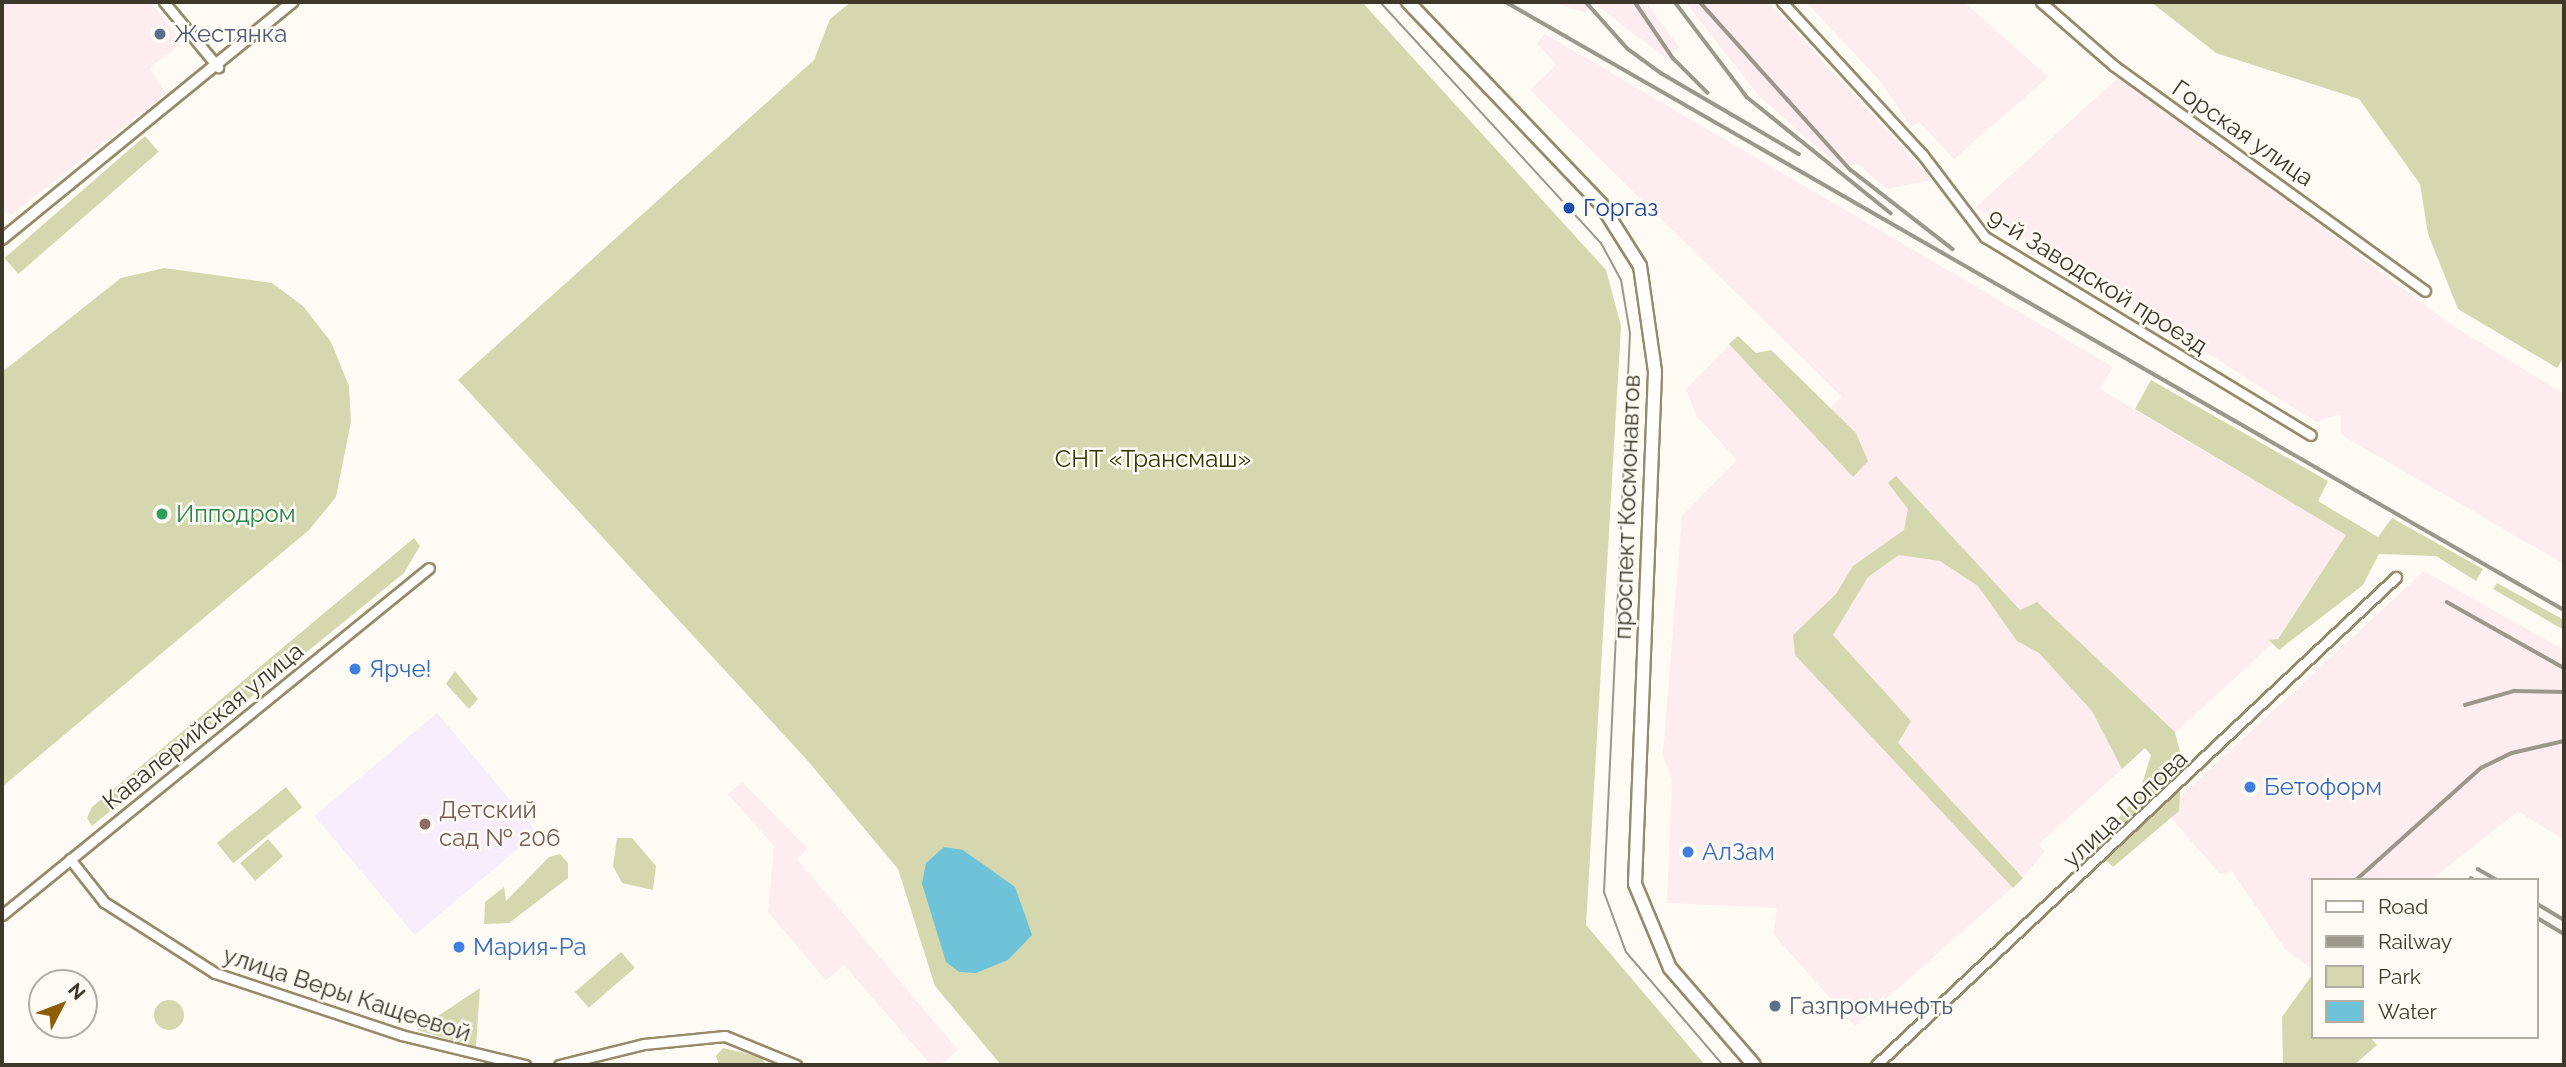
<!DOCTYPE html>
<meta charset="utf-8">
<style>
body{margin:0}
#map{position:relative;width:2566px;height:1067px;overflow:hidden;background:#fefbf4;font-family:Raleway,sans-serif}
div>[style]{position:absolute}
.industrial>*{inset:0;background:#fdedef}
.education>*{inset:0;background:#f7edfd;transform-origin:0 0}
.green>*{inset:0;background:#d5d8af;transform-origin:0 0}
.round{border-radius:50%}
.water>*{inset:0;background:#6ec3d9}
.roads{filter:drop-shadow(2px 0 #978a6a) drop-shadow(-2px 0 #978a6a) drop-shadow(0 2px #978a6a) drop-shadow(0 -2px #978a6a)}
.minor>*{height:9px;margin:-4.5px;padding:0 4.5px;transform-origin:4.5px;border-radius:4.5px;background:#fff}
.tertiary>*{height:10px;margin:-5px;padding:0 5px;transform-origin:5px;border-radius:5px;background:#fff}
.secondary>*{height:12px;margin:-6px;padding:0 6px;transform-origin:6px;border-radius:6px;background:#fff}
.tram>*{height:2px;margin:-1px;padding:0 1px;transform-origin:1px;border-radius:1px;background:#9b978d}
.rail>*{height:3.5px;margin:-1.75px;padding:0 1.75px;transform-origin:1.75px;border-radius:1.75px;background:#9b978d}
.dots>*{width:19px;height:19px;translate:-50% -50%;box-sizing:border-box;border:4px solid #fefbf4;border-radius:50%}
span{translate:-50% -50%;white-space:nowrap;text-align:center;line-height:1.15;-webkit-text-stroke:5px #fefbf4;paint-order:stroke}
.service-label{font-size:24px;color:#4e5e75}
.left{translate:0 -50%;text-align:left}
.street-label{font-size:24px;color:#3d382a}
.transit-label{font-size:24px;color:#164399}
.park-label{font-size:24px;color:#343400}
.leisure-label{font-size:24px;color:#27864d}
.shop-label{font-size:24px;color:#366cbe}
.education-label{font-size:24px;color:#785e54}
.frame{position:absolute;inset:0;border:4px solid #3d382a;pointer-events:none}
.legend{position:absolute;left:2311px;top:878px;width:228px;height:161px;box-sizing:border-box;background:#fefbf4;border:2px solid #b1ada3;margin:0;padding:9px 12px;list-style:none;font-size:21px;color:#3d382a}
.legend li{display:flex;align-items:center;gap:14px;height:35px}
.legend b{width:35px;border:2px solid #b1ada3}
.north{position:absolute;left:28px;top:969px;width:70px;height:70px;box-sizing:border-box;background:#fefbf4;border:2px solid #b1ada3;border-radius:50%;rotate:48deg;font-size:19px;font-weight:700;line-height:28px;text-align:center;color:#3d382a}
.north::after{content:'';display:block;margin:auto;width:24px;height:32px;background:#8f5e0a;clip-path:polygon(50% 0,100% 100%,50% 72%,0 100%)}
</style>
<div id="map">
<div class="industrial">
<div style="clip-path:polygon(2px 2px,151px 2px,182px 42px,150px 68px,166px 94px,12px 214px,2px 211px)"></div>
<div style="clip-path:polygon(1552px 2px,1646px 2px,1679px 47px,1667px 59px,1595px 4px,1586px 13px)"></div>
<div style="clip-path:polygon(1685px 2px,1768px 2px,1932px 180px,1887px 189px,1858px 164px,1841px 168px,1759px 96px)"></div>
<div style="clip-path:polygon(1806px 2px,1964px 2px,2048px 77px,1954px 159px,1919px 122px,1911px 127px,1881px 82px)"></div>
<div style="clip-path:polygon(1545px 34px,2113px 367px,2100px 389px,2346px 535px,2277px 639px,2151px 755px,2145px 748px,2039px 844px,2045px 851px,2023px 878px,1855px 1026px,1773px 934px,1777px 908px,1667px 903px,1672px 780px,1663px 755px,1682px 516px,1737px 460px,1696px 415px,1686px 389px,1738px 336px,1819px 417px,1842px 397px,1530px 90px,1556px 65px,1537px 43px)"></div>
<div style="clip-path:polygon(2121px 75px,2447px 322px,2564px 394px,2564px 564px,2350px 440px,2341px 434px,2341px 414px,2316px 422px,1976px 207px)"></div>
<div style="clip-path:polygon(2424px 571px,2564px 650px,2564px 840px,2518px 811px,2431px 880px,2312px 880px,2312px 969px,2285px 949px,2232px 871px,2220px 874px,2165px 811px)"></div>
<div style="clip-path:polygon(742px 782px,808px 849px,797px 859px,958px 1050px,940px 1065px,931px 1065px,844px 965px,826px 980px,768px 912px,774px 846px,728px 794px)"></div>
</div>
<div class="education">
<div style="left:437px;top:713px;width:156px;height:160px;rotate:50deg"></div>
</div>
<div class="green">
<div style="clip-path:polygon(851px 2px,1362px 2px,1606px 270px,1621px 326px,1586px 925px,1705px 1065px,1001px 1065px,935px 986px,898px 869px,808px 761px,458px 380px,814px 60px,830px 19px)"></div>
<div style="clip-path:polygon(2151px 2px,2564px 2px,2564px 357px,2557px 368px,2458px 309px,2428px 234px,2420px 184px,2359px 99px,2216px 53px)"></div>
<div style="left:145px;top:136px;width:21px;height:186px;rotate:49deg"></div>
<div style="clip-path:polygon(164px 268px,272px 283px,303px 306px,331px 342px,349px 386px,351px 422px,336px 497px,309px 530px,2px 787px,2px 372px,121px 278px)"></div>
<div style="clip-path:polygon(1738px 336px,1756px 353px,1771px 350px,1856px 433px,1868px 461px,1853px 477px,1729px 344px)"></div>
<div style="clip-path:polygon(2151px 380px,2328px 481px,2318px 501px,2378px 537px,2392px 518px,2483px 569px,2476px 581px,2436px 556px,2379px 554px,2363px 585px,2279px 650px,2269px 640px,2278px 639px,2346px 535px,2135px 409px)"></div>
<div style="clip-path:polygon(1896px 476px,2020px 610px,2037px 602px,2175px 732px,2182px 760px,2179px 811px,2113px 867px,2093px 849px,2139px 794px,2151px 755px,2145px 748px,2122px 769px,2092px 711px,2039px 653px,2017px 641px,1978px 586px,1940px 561px,1899px 555px,1868px 577px,1833px 635px,1911px 721px,1898px 743px,2023px 878px,2013px 888px,1795px 655px,1793px 635px,1836px 594px,1853px 566px,1904px 530px,1908px 509px,1888px 483px)"></div>
<div style="clip-path:polygon(414px 538px,420px 546px,404px 573px,92px 826px,87px 818px,92px 807px)"></div>
<div style="clip-path:polygon(2497px 583px,2564px 620px,2564px 630px,2493px 589px)"></div>
<div style="clip-path:polygon(455px 671px,478px 699px,469px 709px,446px 684px)"></div>
<div style="left:286px;top:787px;width:26px;height:89px;rotate:51deg"></div>
<div style="clip-path:polygon(617px 838px,632px 838px,656px 866px,653px 890px,622px 883px,613px 866px)"></div>
<div style="left:268px;top:839px;width:23px;height:37px;rotate:49deg"></div>
<div style="clip-path:polygon(560px 854px,568px 863px,568px 878px,509px 923px,484px 924px,485px 902px,504px 887px,506px 901px,549px 857px)"></div>
<div style="left:621px;top:952px;width:21px;height:61px;rotate:49deg"></div>
<div style="clip-path:polygon(2312px 975px,2312px 1037px,2370px 1037px,2377px 1045px,2354px 1065px,2283px 1065px,2282px 1017px)"></div>
<div style="clip-path:polygon(480px 988px,476px 1047px,417px 1030px)"></div>
<div class="round" style="left:154px;top:1000px;width:30px;height:30px"></div>
<div style="clip-path:polygon(723px 1048px,761px 1057px,766px 1064px,719px 1065px,716px 1056px)"></div>
</div>
<div class="water">
<div style="clip-path:polygon(944px 847px,963px 850px,1015px 887px,1032px 935px,1008px 960px,976px 973px,959px 972px,946px 962px,922px 884px,926px 863px)"></div>
</div>
<div class="roads">
<div class="minor">
<div style="left:164px;top:2px;width:85px;rotate:50.3deg"></div>
<div style="left:1782px;top:2px;width:207px;rotate:47.4deg"></div>
<div style="left:1922px;top:154px;width:104px;rotate:52.8deg"></div>
<div style="left:1985px;top:237px;width:381px;rotate:31.3deg"></div>
<div style="left:2041px;top:2px;width:96px;rotate:41.2deg"></div>
<div style="left:2113px;top:65px;width:385px;rotate:35.9deg"></div>
<div style="left:70px;top:859px;width:55px;rotate:51.7deg"></div>
<div style="left:104px;top:902px;width:132px;rotate:32.6deg"></div>
<div style="left:215px;top:973px;width:196px;rotate:18.4deg"></div>
<div style="left:401px;top:1035px;width:128px;rotate:13.6deg"></div>
<div style="left:2px;top:915px;width:550px;rotate:-39.1deg"></div>
<div style="left:559px;top:1065px;width:88px;rotate:-13.9deg"></div>
<div style="left:644px;top:1044px;width:81px;rotate:-5.6deg"></div>
<div style="left:725px;top:1036px;width:77px;rotate:22.2deg"></div>
<div style="left:1876px;top:1065px;width:713px;rotate:-43.18deg"></div>
</div>
<div class="tertiary">
<div style="left:2px;top:239px;width:375px;rotate:-39.2deg"></div>
</div>
<div class="secondary">
<div style="left:1408px;top:2px;width:279px;rotate:46.3deg"></div>
<div style="left:1601px;top:204px;width:73px;rotate:57.8deg"></div>
<div style="left:1640px;top:266px;width:107px;rotate:81.9deg"></div>
<div style="left:1655px;top:372px;width:512px;rotate:92.24deg"></div>
<div style="left:1635px;top:884px;width:91px;rotate:67.4deg"></div>
<div style="left:1670px;top:968px;width:128px;rotate:49.1deg"></div>
</div>
</div>
<div class="tram">
<div style="left:1380px;top:2px;width:327px;rotate:47.5deg"></div>
<div style="left:1601px;top:243px;width:42px;rotate:61.6deg"></div>
<div style="left:1621px;top:280px;width:54px;rotate:80.4deg"></div>
<div style="left:1630px;top:333px;width:560px;rotate:92.66deg"></div>
<div style="left:1604px;top:892px;width:64px;rotate:69.9deg"></div>
<div style="left:1626px;top:952px;width:149px;rotate:49.4deg"></div>
</div>
<div class="rail">
<div style="left:1506px;top:2px;width:1220px;rotate:29.88deg"></div>
<div style="left:1586px;top:2px;width:63px;rotate:48.2deg"></div>
<div style="left:1628px;top:49px;width:41px;rotate:36deg"></div>
<div style="left:1661px;top:73px;width:160px;rotate:30.4deg"></div>
<div style="left:1635px;top:2px;width:68px;rotate:55.8deg"></div>
<div style="left:1673px;top:58px;width:49px;rotate:45deg"></div>
<div style="left:1675px;top:2px;width:119px;rotate:52.8deg"></div>
<div style="left:1747px;top:97px;width:185px;rotate:38.9deg"></div>
<div style="left:1700px;top:2px;width:226px;rotate:48.1deg"></div>
<div style="left:1851px;top:170px;width:129px;rotate:37.8deg"></div>
<div style="left:2447px;top:602px;width:134px;rotate:29.4deg"></div>
<div style="left:2465px;top:705px;width:51px;rotate:-15.9deg"></div>
<div style="left:2514px;top:691px;width:50px;rotate:1.1deg"></div>
<div style="left:2478px;top:869px;width:22px;rotate:30deg"></div>
<div style="left:2471px;top:878px;width:4px;rotate:34deg"></div>
<div style="left:2356px;top:880px;width:168px;rotate:-41.9deg"></div>
<div style="left:2481px;top:768px;width:34px;rotate:-26deg"></div>
<div style="left:2512px;top:753px;width:53px;rotate:-13deg"></div>
<div style="left:2536px;top:903px;width:33px;rotate:31deg"></div>
<div style="left:2536px;top:917px;width:33px;rotate:31deg"></div>
</div>
<div class="dots">
<div style="left:160px;top:34px;background:#5c6f8a"></div>
<div style="left:1569px;top:208px;background:#1a4fb4"></div>
<div style="left:162px;top:514px;background:#2e9e5b"></div>
<div style="left:355px;top:669px;background:#3f7fe0"></div>
<div style="left:2250px;top:787px;background:#3f7fe0"></div>
<div style="left:425px;top:824px;background:#8d6e63"></div>
<div style="left:1688px;top:852px;background:#3f7fe0"></div>
<div style="left:459px;top:947px;background:#3f7fe0"></div>
<div style="left:1775px;top:1006px;background:#5c6f8a"></div>
</div>
<div class="service-label">
<span class="left" style="left:174px;top:34px">Жестянка</span>
<span class="left" style="left:1789px;top:1006px">Газпромнефть</span>
</div>
<div class="street-label">
<span style="left:2243px;top:133px;rotate:35deg">Горская улица</span>
<span style="left:2098px;top:281px;rotate:32deg">9-й Заводской проезд</span>
<span style="left:1627px;top:507px;rotate:-88deg">проспект Космонавтов</span>
<span style="left:203px;top:726px;rotate:-39deg">Кавалерийская улица</span>
<span style="left:2125px;top:809px;rotate:-43deg">улица Попова</span>
<span style="left:347px;top:994px;rotate:18deg">улица Веры Кащеевой</span>
</div>
<div class="transit-label">
<span class="left" style="left:1583px;top:208px">Горгаз</span>
</div>
<div class="park-label">
<span style="left:1153px;top:459px">СНТ «Трансмаш»</span>
</div>
<div class="leisure-label">
<span class="left" style="left:176px;top:514px">Ипподром</span>
</div>
<div class="shop-label">
<span class="left" style="left:369px;top:669px">Ярче!</span>
<span class="left" style="left:2264px;top:787px">Бетоформ</span>
<span class="left" style="left:1702px;top:852px">АлЗам</span>
<span class="left" style="left:473px;top:947px">Мария-Ра</span>
</div>
<div class="education-label">
<span class="left" style="left:439px;top:824px">Детский<br>сад № 206</span>
</div>
<div class="frame"></div>
<ul class="legend">
<li><b style="height:9px;background:#fff"></b>Road</li>
<li><b style="height:9px;background:#9b978d"></b>Railway</li>
<li><b style="height:19px;background:#d5d8af"></b>Park</li>
<li><b style="height:19px;background:#6ec3d9"></b>Water</li>
</ul>
<div class="north">N</div>
</div>
